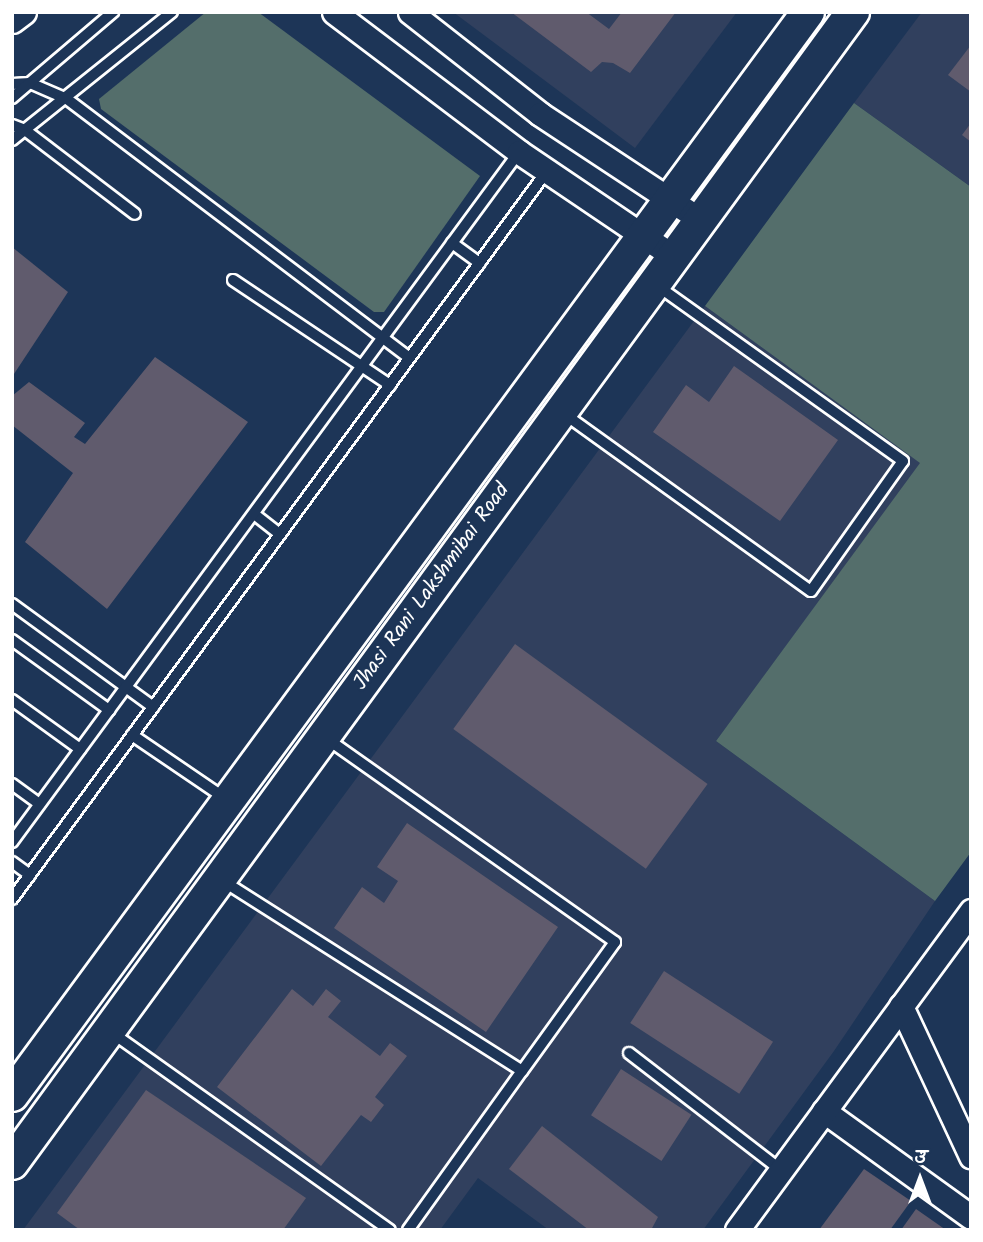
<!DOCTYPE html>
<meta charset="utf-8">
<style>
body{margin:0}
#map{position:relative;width:983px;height:1242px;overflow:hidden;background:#1d3557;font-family:Kalam,"Playpen Sans Deva",sans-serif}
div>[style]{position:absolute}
.built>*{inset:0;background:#31405e}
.green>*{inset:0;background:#546e6b}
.building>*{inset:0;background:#605b6d;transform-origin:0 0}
.roads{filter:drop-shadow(2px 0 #fff) drop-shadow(-2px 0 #fff) drop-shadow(0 2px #fff) drop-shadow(0 -2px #fff)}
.service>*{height:10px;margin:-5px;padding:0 5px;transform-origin:5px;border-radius:5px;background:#1d3557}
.minor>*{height:23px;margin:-11.5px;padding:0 11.5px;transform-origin:11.5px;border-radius:11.5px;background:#1d3557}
.secondary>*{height:32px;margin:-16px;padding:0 16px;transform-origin:16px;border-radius:16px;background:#1d3557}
span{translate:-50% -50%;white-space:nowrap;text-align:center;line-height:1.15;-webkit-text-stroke:5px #1d3557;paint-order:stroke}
.street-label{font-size:21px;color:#fff}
.frame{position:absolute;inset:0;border:14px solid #fff;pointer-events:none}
.north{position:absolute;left:885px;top:1144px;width:70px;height:70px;-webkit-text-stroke:5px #1d3557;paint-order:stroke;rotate:0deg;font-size:19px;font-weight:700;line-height:28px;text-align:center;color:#fff}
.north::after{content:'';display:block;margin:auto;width:24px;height:32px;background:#fff;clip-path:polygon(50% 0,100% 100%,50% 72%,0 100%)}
</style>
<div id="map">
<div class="built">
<div style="clip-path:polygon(453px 12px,737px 12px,635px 148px)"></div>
<div style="clip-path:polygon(922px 12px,971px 12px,971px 187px,854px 103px)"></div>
<div style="clip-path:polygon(705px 306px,921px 463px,716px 741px,935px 901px,834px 1051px,703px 1230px,549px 1230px,478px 1178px,440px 1230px,23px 1230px)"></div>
</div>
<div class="green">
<div style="clip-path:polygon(206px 12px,258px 12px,480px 176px,384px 312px,374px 312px,101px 109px,99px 99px)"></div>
<div style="clip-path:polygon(854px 103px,971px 187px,971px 852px,935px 901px,716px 741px,920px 463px,705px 306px)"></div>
</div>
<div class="building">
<div style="clip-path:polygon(511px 12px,586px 12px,609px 29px,622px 12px,676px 12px,630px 73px,613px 63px,602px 62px,591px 72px)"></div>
<div style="clip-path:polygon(971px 45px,971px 92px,948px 75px)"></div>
<div style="clip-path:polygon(971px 123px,971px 142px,962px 135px)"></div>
<div style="clip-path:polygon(12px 247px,68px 292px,12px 377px)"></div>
<div style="clip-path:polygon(155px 357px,248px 422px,107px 609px,25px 542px,73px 473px,12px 425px,12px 396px,29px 382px,85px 423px,74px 437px,85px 444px)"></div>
<div style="clip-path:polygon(734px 366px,838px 440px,780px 521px,653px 432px,686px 385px,709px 402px)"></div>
<div style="left:515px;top:644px;width:238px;height:105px;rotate:36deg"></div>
<div style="clip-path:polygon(407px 823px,558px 927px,486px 1032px,334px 928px,362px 887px,384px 903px,398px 881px,377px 867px)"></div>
<div style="left:664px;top:971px;width:130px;height:62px;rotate:33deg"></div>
<div style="clip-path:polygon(292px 989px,313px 1006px,326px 989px,341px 1001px,328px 1017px,380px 1056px,390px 1043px,407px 1056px,375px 1097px,384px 1105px,371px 1122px,361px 1115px,321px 1166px,217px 1087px)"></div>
<div style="left:621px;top:1069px;width:84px;height:55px;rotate:33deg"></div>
<div style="clip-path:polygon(146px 1090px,306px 1198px,283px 1230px,80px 1230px,57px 1213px)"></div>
<div style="clip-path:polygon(542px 1126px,658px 1217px,651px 1230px,589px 1230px,509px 1169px)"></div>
<div style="clip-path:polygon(864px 1169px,911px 1201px,890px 1230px,819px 1230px)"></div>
<div style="clip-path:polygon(916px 1209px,946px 1230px,901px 1230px)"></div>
</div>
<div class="roads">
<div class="service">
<div style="left:12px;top:84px;width:18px;rotate:-3deg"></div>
<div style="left:30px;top:83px;width:40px;rotate:23.4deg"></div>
<div style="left:67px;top:99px;width:429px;rotate:37.1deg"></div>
<div style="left:12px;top:98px;width:133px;rotate:-40.4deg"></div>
<div style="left:12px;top:125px;width:14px;rotate:21deg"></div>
<div style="left:25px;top:130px;width:138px;rotate:37.4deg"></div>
<div style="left:12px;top:140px;width:205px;rotate:-38.7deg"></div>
<div style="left:452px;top:243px;width:34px;rotate:36deg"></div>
<div style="left:233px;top:280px;width:189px;rotate:33.8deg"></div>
<div style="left:563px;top:413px;width:305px;rotate:35.7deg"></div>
<div style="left:811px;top:591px;width:159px;rotate:-54.7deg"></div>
<div style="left:903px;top:461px;width:303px;rotate:-144.5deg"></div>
<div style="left:254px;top:514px;width:33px;rotate:38deg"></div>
<div style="left:12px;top:604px;width:175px;rotate:36.1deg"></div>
<div style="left:12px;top:640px;width:120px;rotate:35.8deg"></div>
<div style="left:12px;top:700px;width:84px;rotate:35.8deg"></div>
<div style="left:132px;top:735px;width:114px;rotate:34.2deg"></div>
<div style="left:12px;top:784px;width:34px;rotate:36deg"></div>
<div style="left:12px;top:842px;width:856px;rotate:-53.69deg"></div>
<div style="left:12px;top:862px;width:22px;rotate:36deg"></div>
<div style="left:223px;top:881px;width:354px;rotate:32.4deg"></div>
<div style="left:522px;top:1071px;width:159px;rotate:-54.2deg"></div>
<div style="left:615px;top:942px;width:354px;rotate:-144.8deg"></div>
<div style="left:12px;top:899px;width:903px;rotate:-53.69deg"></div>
<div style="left:111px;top:1032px;width:342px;rotate:35.4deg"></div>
<div style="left:629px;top:1053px;width:192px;rotate:37.6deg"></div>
<div style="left:408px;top:1230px;width:196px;rotate:-54.4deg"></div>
</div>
<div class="minor">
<div style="left:334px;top:12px;width:232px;rotate:37.1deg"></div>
<div style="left:519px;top:152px;width:187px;rotate:34.1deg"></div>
<div style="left:410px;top:12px;width:165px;rotate:38.1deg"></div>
<div style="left:540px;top:114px;width:193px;rotate:33.4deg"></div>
<div style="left:12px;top:21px;width:15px;rotate:-37deg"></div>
<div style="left:901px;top:1006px;width:166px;rotate:65deg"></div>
<div style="left:824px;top:1111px;width:181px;rotate:35.8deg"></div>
<div style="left:737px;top:1230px;width:396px;rotate:-53.7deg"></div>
</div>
<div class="secondary">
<div style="left:12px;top:1095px;width:1344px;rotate:-53.68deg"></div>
<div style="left:12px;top:1163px;width:1426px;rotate:-53.85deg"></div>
</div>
</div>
<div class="street-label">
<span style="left:432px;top:587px;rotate:-54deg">Jhasi Rani Lakshmibai Road</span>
</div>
<div class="frame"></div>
<div class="north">उ</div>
</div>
